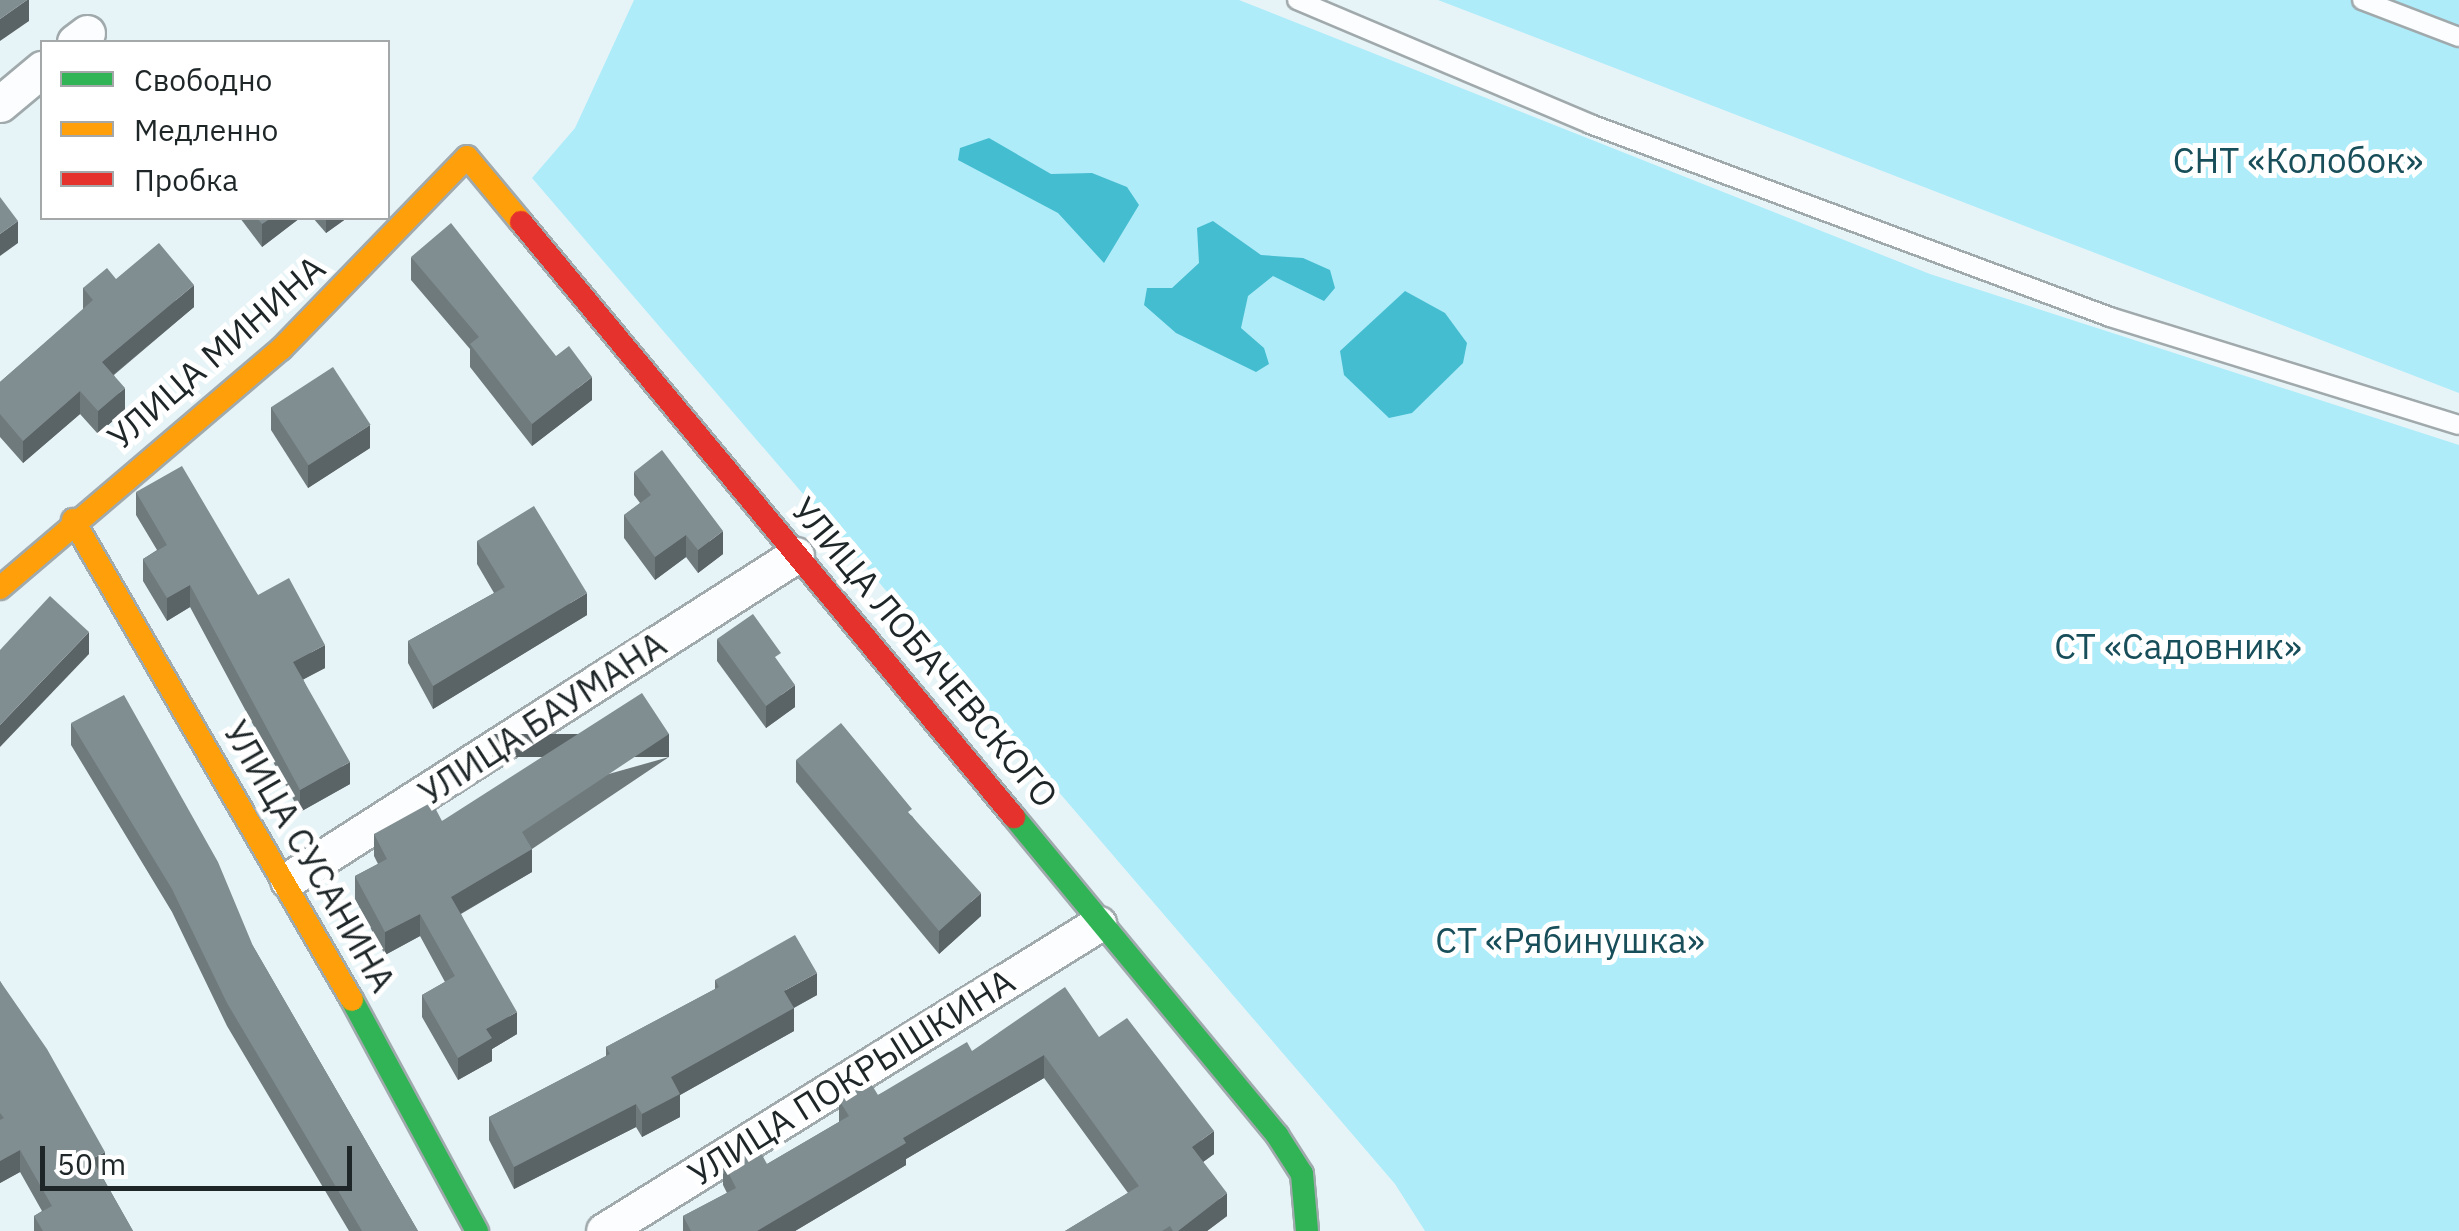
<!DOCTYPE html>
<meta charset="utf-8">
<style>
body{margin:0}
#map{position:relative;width:2459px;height:1231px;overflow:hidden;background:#e7f4f7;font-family:"IBM Plex Sans",sans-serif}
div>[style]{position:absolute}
.green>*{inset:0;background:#aeecfa}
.water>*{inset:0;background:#45bdd0}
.roads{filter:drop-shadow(2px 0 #a0a9ac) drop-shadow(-2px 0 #a0a9ac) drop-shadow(0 2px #a0a9ac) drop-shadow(0 -2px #a0a9ac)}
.lane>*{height:18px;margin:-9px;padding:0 9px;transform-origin:9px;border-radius:9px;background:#fbfdfe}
.street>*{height:35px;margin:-17.5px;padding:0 17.5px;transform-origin:17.5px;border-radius:17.5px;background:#fbfdfe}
.fast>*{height:22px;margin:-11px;padding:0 11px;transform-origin:11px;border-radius:11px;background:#30b455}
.slow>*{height:22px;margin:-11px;padding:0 11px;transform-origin:11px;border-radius:11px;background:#ff9f0a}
.jam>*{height:22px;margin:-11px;padding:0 11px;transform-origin:11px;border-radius:11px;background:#e5322d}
.wall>*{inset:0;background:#6f7a7d}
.shaded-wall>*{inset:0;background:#5a6366;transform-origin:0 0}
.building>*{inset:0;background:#818e91;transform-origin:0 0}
span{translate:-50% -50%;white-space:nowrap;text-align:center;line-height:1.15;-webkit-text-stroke:10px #fff;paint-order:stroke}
.park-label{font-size:35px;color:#174e59}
.street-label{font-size:35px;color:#1e2628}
.legend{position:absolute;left:40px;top:40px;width:350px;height:180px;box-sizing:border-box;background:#fff;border:2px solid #a5a8a9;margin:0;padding:12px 18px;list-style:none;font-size:30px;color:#1e2628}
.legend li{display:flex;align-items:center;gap:20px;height:50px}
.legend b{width:50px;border:2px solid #a5a8a9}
.scale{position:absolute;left:40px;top:1146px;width:312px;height:45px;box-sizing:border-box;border:5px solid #1e2628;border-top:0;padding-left:12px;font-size:30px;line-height:35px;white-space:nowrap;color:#1e2628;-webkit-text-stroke:8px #fff;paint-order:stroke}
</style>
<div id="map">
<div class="green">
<div style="clip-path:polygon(634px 0,1239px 0,1930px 274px,2459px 445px,2459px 1231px,1425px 1231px,1395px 1184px,532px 178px,575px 128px)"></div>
<div style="clip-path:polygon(1438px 0,2459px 0,2459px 393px)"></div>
</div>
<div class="water">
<div style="clip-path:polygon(989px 138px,1051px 174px,1092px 173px,1127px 187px,1139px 205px,1104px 263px,1058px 213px,958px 160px,960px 148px)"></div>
<div style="clip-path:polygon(1213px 221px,1261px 255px,1303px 258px,1330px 270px,1335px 288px,1324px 301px,1273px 276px,1248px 296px,1241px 328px,1264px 348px,1269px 364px,1256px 372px,1176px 333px,1144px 305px,1147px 288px,1172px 288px,1199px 263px,1197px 228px)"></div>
<div style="clip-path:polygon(1405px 291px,1445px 313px,1467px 343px,1463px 363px,1412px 413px,1389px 418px,1344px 375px,1340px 351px)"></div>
</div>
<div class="roads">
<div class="lane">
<div style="left:1297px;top:0;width:318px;rotate:22.9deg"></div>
<div style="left:1590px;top:124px;width:555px;rotate:20.36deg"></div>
<div style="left:2110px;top:317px;width:365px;rotate:17.2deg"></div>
<div style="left:2362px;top:0;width:104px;rotate:20.9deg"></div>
</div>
<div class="street">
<div style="left:75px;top:42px;width:15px;rotate:-37deg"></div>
<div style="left:0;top:104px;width:55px;rotate:-39.8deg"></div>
<div style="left:288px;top:880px;width:603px;rotate:-32.61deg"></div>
<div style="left:604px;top:1231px;width:582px;rotate:-31.86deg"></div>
</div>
<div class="fast">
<div style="left:1014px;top:817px;width:413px;rotate:50.4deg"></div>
<div style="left:1277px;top:1135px;width:46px;rotate:57.3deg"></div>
<div style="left:1302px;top:1174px;width:57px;rotate:85deg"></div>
<div style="left:352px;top:1000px;width:263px;rotate:61.6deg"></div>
</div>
<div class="slow">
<div style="left:73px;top:520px;width:555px;rotate:59.83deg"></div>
<div style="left:0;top:588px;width:369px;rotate:-40.4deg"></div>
<div style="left:281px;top:349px;width:267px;rotate:-45.9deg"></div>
<div style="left:467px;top:157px;width:85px;rotate:50.3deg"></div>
</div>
<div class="jam">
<div style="left:521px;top:222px;width:773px;rotate:50.36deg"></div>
</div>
</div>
<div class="wall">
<div style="clip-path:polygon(240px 218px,300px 218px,262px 247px)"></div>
<div style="clip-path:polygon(313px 218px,347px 218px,326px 233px)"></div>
<div style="clip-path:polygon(411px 257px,592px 400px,532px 446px,470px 367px,470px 349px,411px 280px)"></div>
<div style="clip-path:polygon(116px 279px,194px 307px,114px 375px,125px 410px,98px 434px,80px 414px,23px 463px,0 437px,0 382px,83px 310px,83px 288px)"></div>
<div style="clip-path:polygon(271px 407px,370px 448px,308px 488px,271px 430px)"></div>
<div style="clip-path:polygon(634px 472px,723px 554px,698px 573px,686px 557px,655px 580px,624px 538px,624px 515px,640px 503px,634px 495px)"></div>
<div style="clip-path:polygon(136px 492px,258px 595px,325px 668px,303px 679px,350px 784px,300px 812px,190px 607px,167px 621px,143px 581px,143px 559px,157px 550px,136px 515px)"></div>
<div style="clip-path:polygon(477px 541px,587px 615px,433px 709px,408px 663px,408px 641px,494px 593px,477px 564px)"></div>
<div style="clip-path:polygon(717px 639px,795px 707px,766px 728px,717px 661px)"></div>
<div style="clip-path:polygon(71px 723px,253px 946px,418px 1231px,349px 1231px,227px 1026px,172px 912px,71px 745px)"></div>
<div style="clip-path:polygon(669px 757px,532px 849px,532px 872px,461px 914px,517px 1034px,492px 1049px,492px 1061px,458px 1080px,422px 1017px,422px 995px,445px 982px,420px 936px,385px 955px,355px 899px,355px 876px,378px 864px,374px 856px,374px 834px,442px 821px)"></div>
<div style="clip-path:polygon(796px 760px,912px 816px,981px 916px,939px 954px,796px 782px)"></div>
<div style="clip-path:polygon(715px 980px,817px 995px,794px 1008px,794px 1031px,680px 1095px,680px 1117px,642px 1137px,636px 1127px,514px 1189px,489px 1140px,489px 1117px,606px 1056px,606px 1047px,715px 989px)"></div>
<div style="clip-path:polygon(0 981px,105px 1174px,102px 1176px,133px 1231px,34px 1231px,34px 1216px,42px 1211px,20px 1172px,0 1183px)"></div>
<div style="clip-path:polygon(1099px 1037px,1214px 1154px,1203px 1162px,1227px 1216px,1207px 1231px,1065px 1231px,1128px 1193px,1044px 1078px,906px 1159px,906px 1165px,795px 1231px,683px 1231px,683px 1216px,727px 1193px,723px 1185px,723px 1162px,767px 1164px,839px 1122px,839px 1100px,878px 1095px,972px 1051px)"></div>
</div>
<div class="shaded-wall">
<div style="clip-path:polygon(27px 0,29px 0,29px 21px,0 41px,0 19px)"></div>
<div style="clip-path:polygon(271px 218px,300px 218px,262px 247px,262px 224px)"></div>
<div style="clip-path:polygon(326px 218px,347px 218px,326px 233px)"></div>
<div style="clip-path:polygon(18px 221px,18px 243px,0 256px,0 234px)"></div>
<div style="clip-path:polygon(194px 285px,194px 307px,102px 384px,102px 362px)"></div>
<div style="clip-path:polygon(592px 377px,592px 400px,532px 446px,532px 424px)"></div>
<div style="clip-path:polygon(125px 388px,125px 410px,98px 434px,98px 411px)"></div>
<div style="clip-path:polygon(80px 391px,80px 414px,23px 463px,23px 441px)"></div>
<div style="clip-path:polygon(370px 425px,370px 448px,308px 488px,308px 465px)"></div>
<div style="clip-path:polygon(723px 531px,723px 554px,698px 573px,698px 550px)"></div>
<div style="clip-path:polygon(686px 535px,686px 557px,655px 580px,655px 557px)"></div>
<div style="clip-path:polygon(190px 585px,190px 607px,167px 621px,167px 598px)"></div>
<div style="clip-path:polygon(587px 593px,587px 615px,433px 709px,433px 686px)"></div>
<div style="clip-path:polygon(89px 632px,89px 654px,0 747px,0 725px)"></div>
<div style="clip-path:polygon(325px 645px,325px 668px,293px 685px,293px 662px)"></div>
<div style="clip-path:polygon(795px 685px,795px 707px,766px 728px,766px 706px)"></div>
<div style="left:669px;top:734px;width:23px;height:177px;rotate:90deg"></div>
<div style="clip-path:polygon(350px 762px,350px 784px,300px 812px,300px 790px)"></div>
<div style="clip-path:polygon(532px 849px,532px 872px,451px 919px,451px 897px)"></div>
<div style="clip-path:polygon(981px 893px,981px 916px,939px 954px,939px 931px)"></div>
<div style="clip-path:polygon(420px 914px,420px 936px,385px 955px,385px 932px)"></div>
<div style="clip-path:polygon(817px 973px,817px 995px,784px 1013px,784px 991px)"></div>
<div style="clip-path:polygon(794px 1008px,794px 1031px,680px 1095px,680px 1117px,642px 1137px,642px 1114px,671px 1077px)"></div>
<div style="clip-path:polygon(517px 1012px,517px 1034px,492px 1049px,492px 1061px,458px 1080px,458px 1058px,486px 1029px)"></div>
<div style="clip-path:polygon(1044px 1055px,1044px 1078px,906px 1159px,906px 1165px,795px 1231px,757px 1231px,903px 1138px)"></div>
<div style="clip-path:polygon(636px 1104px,636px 1127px,514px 1189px,514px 1167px)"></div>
<div style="clip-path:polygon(1214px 1131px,1214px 1154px,1192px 1170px,1192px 1147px)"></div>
<div style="clip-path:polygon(20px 1150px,20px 1172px,0 1183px,0 1161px)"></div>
<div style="clip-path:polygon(105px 1152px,105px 1174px,92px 1182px,92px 1159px)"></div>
<div style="clip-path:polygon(1227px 1193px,1227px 1216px,1207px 1231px,1178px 1231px)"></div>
</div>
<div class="building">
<div style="clip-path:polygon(0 0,27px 0,0 19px)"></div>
<div style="clip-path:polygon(0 197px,18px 221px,0 234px)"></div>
<div style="clip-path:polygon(257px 218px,271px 218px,262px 224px)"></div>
<div style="clip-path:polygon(451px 223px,556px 356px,569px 346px,592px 377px,532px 424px,470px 344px,479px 337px,411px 257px)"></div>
<div style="clip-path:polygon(159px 243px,194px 285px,102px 362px,125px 388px,98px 411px,80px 391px,23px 441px,0 414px,0 382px,93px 300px,83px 288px,107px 268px,116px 279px)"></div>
<div style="left:333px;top:367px;width:69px;height:74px;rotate:57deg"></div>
<div style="clip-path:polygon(662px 450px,723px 531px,698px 550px,686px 535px,655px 557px,624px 515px,651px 495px,634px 472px)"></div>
<div style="clip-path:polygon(182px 466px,258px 595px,289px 578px,325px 645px,293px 662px,350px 762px,300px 790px,190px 585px,167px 598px,143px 559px,167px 545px,136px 492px)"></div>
<div style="clip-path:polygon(534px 506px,587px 593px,433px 686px,408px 641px,505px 587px,477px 541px)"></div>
<div style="clip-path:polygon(50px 596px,89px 632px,0 725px,0 650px)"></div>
<div style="clip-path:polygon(753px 614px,781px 653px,775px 657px,795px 685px,766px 706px,717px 639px)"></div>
<div style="clip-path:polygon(642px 693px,669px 734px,522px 832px,532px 849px,451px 897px,517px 1012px,486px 1029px,492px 1038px,458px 1058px,422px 995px,455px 976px,420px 914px,385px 932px,355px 876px,387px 859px,374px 834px,432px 802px,442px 821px)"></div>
<div style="clip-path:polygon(124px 695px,218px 862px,253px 946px,418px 1231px,362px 1231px,227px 1003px,172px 889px,71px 723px)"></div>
<div style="clip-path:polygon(841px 723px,912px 809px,908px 812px,981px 893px,939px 931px,796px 760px)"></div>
<div style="clip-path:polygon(795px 935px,817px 973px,784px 991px,794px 1008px,671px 1077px,680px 1094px,642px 1114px,636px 1104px,514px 1167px,489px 1117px,610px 1054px,606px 1047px,719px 987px,715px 980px)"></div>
<div style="clip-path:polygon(0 981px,47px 1049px,105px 1152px,92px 1159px,133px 1231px,43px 1231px,34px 1216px,52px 1206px,20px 1150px,0 1161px,0 1120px,4px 1118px,0 1113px)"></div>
<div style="clip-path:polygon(1065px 987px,1099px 1037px,1127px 1018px,1214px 1131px,1192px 1147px,1227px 1193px,1178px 1231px,1173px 1231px,1170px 1226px,1162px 1231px,1065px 1231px,1139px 1186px,1044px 1055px,903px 1138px,906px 1143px,757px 1231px,691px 1231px,683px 1216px,736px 1188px,723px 1162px,756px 1144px,767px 1164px,849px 1116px,839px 1100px,870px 1082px,878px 1095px,967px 1042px,972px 1051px)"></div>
</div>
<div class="park-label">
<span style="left:2298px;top:160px">СНТ «Колобок»</span>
<span style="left:2178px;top:646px">СТ «Садовник»</span>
<span style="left:1570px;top:940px">СТ «Рябинушка»</span>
</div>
<div class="street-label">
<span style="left:216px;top:352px;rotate:-41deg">УЛИЦА МИНИНА</span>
<span style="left:925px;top:652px;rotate:50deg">УЛИЦА ЛОБАЧЕВСКОГО</span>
<span style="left:542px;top:718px;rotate:-33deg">УЛИЦА БАУМАНА</span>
<span style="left:310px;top:856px;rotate:60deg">УЛИЦА СУСАНИНА</span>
<span style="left:851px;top:1077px;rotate:-32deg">УЛИЦА ПОКРЫШКИНА</span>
</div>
<ul class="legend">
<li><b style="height:12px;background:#30b455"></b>Свободно</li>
<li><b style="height:12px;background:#ff9f0a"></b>Медленно</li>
<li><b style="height:12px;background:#e5322d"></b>Пробка</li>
</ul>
<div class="scale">50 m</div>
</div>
